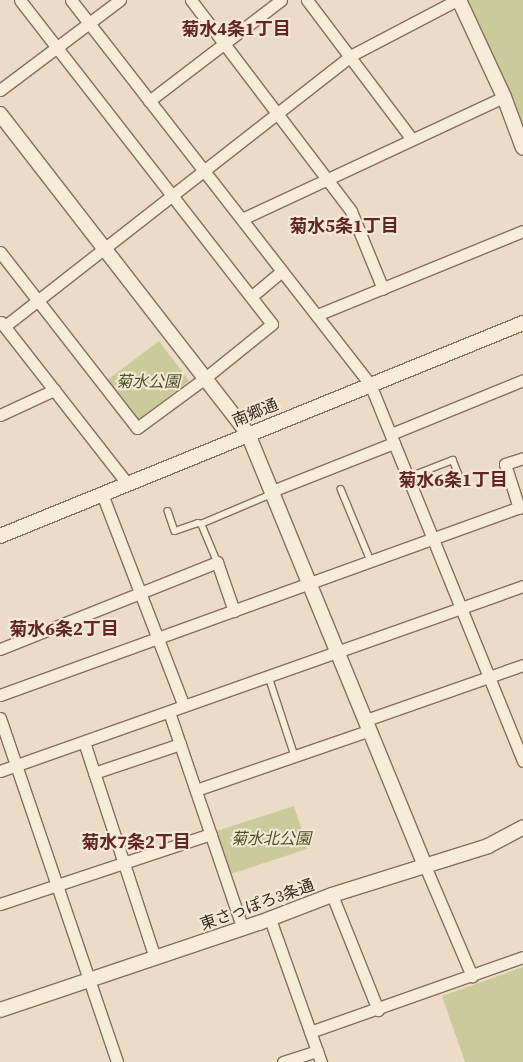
<!DOCTYPE html>
<meta charset="utf-8">
<style>
body{margin:0}
#map{position:relative;width:523px;height:1062px;overflow:hidden;background:#ecdcc7;font-family:"Source Serif 4","Noto Sans JP",serif}
div>[style]{position:absolute}
.green>*{inset:0;background:#caca9b;transform-origin:0 0}
.roads{filter:drop-shadow(1px 0 #876e5d) drop-shadow(-1px 0 #876e5d) drop-shadow(0 1px #876e5d) drop-shadow(0 -1px #876e5d)}
.service>*{height:5.5px;margin:-2.75px;padding:0 2.75px;transform-origin:2.75px;border-radius:2.75px;background:#f7ebd9}
.minor>*{height:11px;margin:-5.5px;padding:0 5.5px;transform-origin:5.5px;border-radius:5.5px;background:#f7ebd9}
.tertiary>*{height:14px;margin:-7px;padding:0 7px;transform-origin:7px;border-radius:7px;background:#f7ebd9}
span{translate:-50% -50%;white-space:nowrap;text-align:center;line-height:1.15;-webkit-text-stroke:4px #f4e8d6;paint-order:stroke}
.park-label{font-size:16px;color:#4d5328;font-style:italic}
.street-label{font-size:16px;color:#382920}
.neighbourhood-label{font-size:18px;color:#622721;font-weight:700}
</style>
<div id="map">
<div class="green">
<div style="clip-path:polygon(465px 0,523px 0,523px 130px)"></div>
<div style="left:159px;top:341px;width:50px;height:66px;rotate:53deg"></div>
<div style="left:294px;top:806px;width:45px;height:82px;rotate:72deg"></div>
<div style="clip-path:polygon(523px 967px,523px 1062px,465px 1062px,442px 996px)"></div>
</div>
<div class="roads">
<div class="service">
<div style="left:409px;top:477px;width:47px;rotate:-21.1deg"></div>
<div style="left:453px;top:460px;width:16px;rotate:68deg"></div>
<div style="left:341px;top:489px;width:78px;rotate:67.4deg"></div>
<div style="left:168px;top:511px;width:21px;rotate:71deg"></div>
<div style="left:175px;top:531px;width:24px;rotate:-19deg"></div>
<div style="left:198px;top:523px;width:3px;rotate:18deg"></div>
<div style="left:217px;top:562px;width:41px;rotate:-112.8deg"></div>
<div style="left:201px;top:524px;width:77px;rotate:-22.9deg"></div>
<div style="left:269px;top:677px;width:83px;rotate:71.8deg"></div>
</div>
<div class="minor">
<div style="left:71px;top:0;width:487px;rotate:52.1deg"></div>
<div style="left:370px;top:384px;width:407px;rotate:67.9deg"></div>
<div style="left:191px;top:0;width:265px;rotate:52.8deg"></div>
<div style="left:351px;top:211px;width:84px;rotate:67.7deg"></div>
<div style="left:307px;top:0;width:173px;rotate:53deg"></div>
<div style="left:0;top:90px;width:150px;rotate:-36.9deg"></div>
<div style="left:149px;top:101px;width:166px;rotate:-37.4deg"></div>
<div style="left:242px;top:219px;width:289px;rotate:-25deg"></div>
<div style="left:0;top:252px;width:223px;rotate:52.1deg"></div>
<div style="left:137px;top:428px;width:84px;rotate:-36.3deg"></div>
<div style="left:205px;top:378px;width:86px;rotate:-38.9deg"></div>
<div style="left:272px;top:324px;width:410px;rotate:-127.9deg"></div>
<div style="left:252px;top:296px;width:39px;rotate:-40deg"></div>
<div style="left:317px;top:315px;width:222px;rotate:-22.2deg"></div>
<div style="left:1px;top:322px;width:204px;rotate:52deg"></div>
<div style="left:5px;top:326px;width:438px;rotate:-38deg"></div>
<div style="left:350px;top:56px;width:121px;rotate:-27.6deg"></div>
<div style="left:0;top:415px;width:60px;rotate:-24.8deg"></div>
<div style="left:391px;top:434px;width:143px;rotate:-22.2deg"></div>
<div style="left:272px;top:491px;width:131px;rotate:-21.5deg"></div>
<div style="left:102px;top:494px;width:227px;rotate:68.9deg"></div>
<div style="left:519px;top:508px;width:46px;rotate:-107.7deg"></div>
<div style="left:505px;top:464px;width:19px;rotate:-18deg"></div>
<div style="left:0;top:649px;width:234px;rotate:-21.8deg"></div>
<div style="left:217px;top:562px;width:52px;rotate:70.9deg"></div>
<div style="left:0;top:695px;width:556px;rotate:-19.87deg"></div>
<div style="left:169px;top:712px;width:229px;rotate:71.2deg"></div>
<div style="left:0;top:718px;width:363px;rotate:71.2deg"></div>
<div style="left:366px;top:720px;width:166px;rotate:-19.3deg"></div>
<div style="left:84px;top:742px;width:227px;rotate:71.8deg"></div>
<div style="left:0;top:771px;width:555px;rotate:-19.48deg"></div>
<div style="left:94px;top:773px;width:91px;rotate:-18.6deg"></div>
<div style="left:196px;top:790px;width:184px;rotate:-19deg"></div>
<div style="left:425px;top:866px;width:120px;rotate:66.9deg"></div>
<div style="left:332px;top:895px;width:124px;rotate:68.2deg"></div>
<div style="left:0;top:904px;width:222px;rotate:-18.4deg"></div>
<div style="left:270px;top:919px;width:152px;rotate:70.4deg"></div>
<div style="left:310px;top:1032px;width:226px;rotate:-19.4deg"></div>
<div style="left:283px;top:1062px;width:36px;rotate:-18deg"></div>
</div>
<div class="tertiary">
<div style="left:459px;top:0;width:107px;rotate:65.1deg"></div>
<div style="left:504px;top:97px;width:54px;rotate:69.6deg"></div>
<div style="left:0;top:114px;width:405px;rotate:52.2deg"></div>
<div style="left:248px;top:434px;width:467px;rotate:67.7deg"></div>
<div style="left:0;top:536px;width:565px;rotate:-22.16deg"></div>
<div style="left:0;top:1010px;width:273px;rotate:-18.6deg"></div>
<div style="left:259px;top:923px;width:78px;rotate:-21deg"></div>
<div style="left:332px;top:895px;width:164px;rotate:-17.4deg"></div>
<div style="left:488px;top:846px;width:40px;rotate:-28deg"></div>
</div>
</div>
<div class="park-label">
<span style="left:148px;top:381px">菊水公園</span>
<span style="left:271px;top:838px">菊水北公園</span>
</div>
<div class="street-label">
<span style="left:255px;top:412px;rotate:-22deg">南郷通</span>
<span style="left:257px;top:904px;rotate:-20deg">東さっぽろ3条通</span>
</div>
<div class="neighbourhood-label">
<span style="left:236px;top:29px">菊水4条1丁目</span>
<span style="left:344px;top:226px">菊水5条1丁目</span>
<span style="left:453px;top:480px">菊水6条1丁目</span>
<span style="left:64px;top:629px">菊水6条2丁目</span>
<span style="left:136px;top:842px">菊水7条2丁目</span>
</div>
</div>
